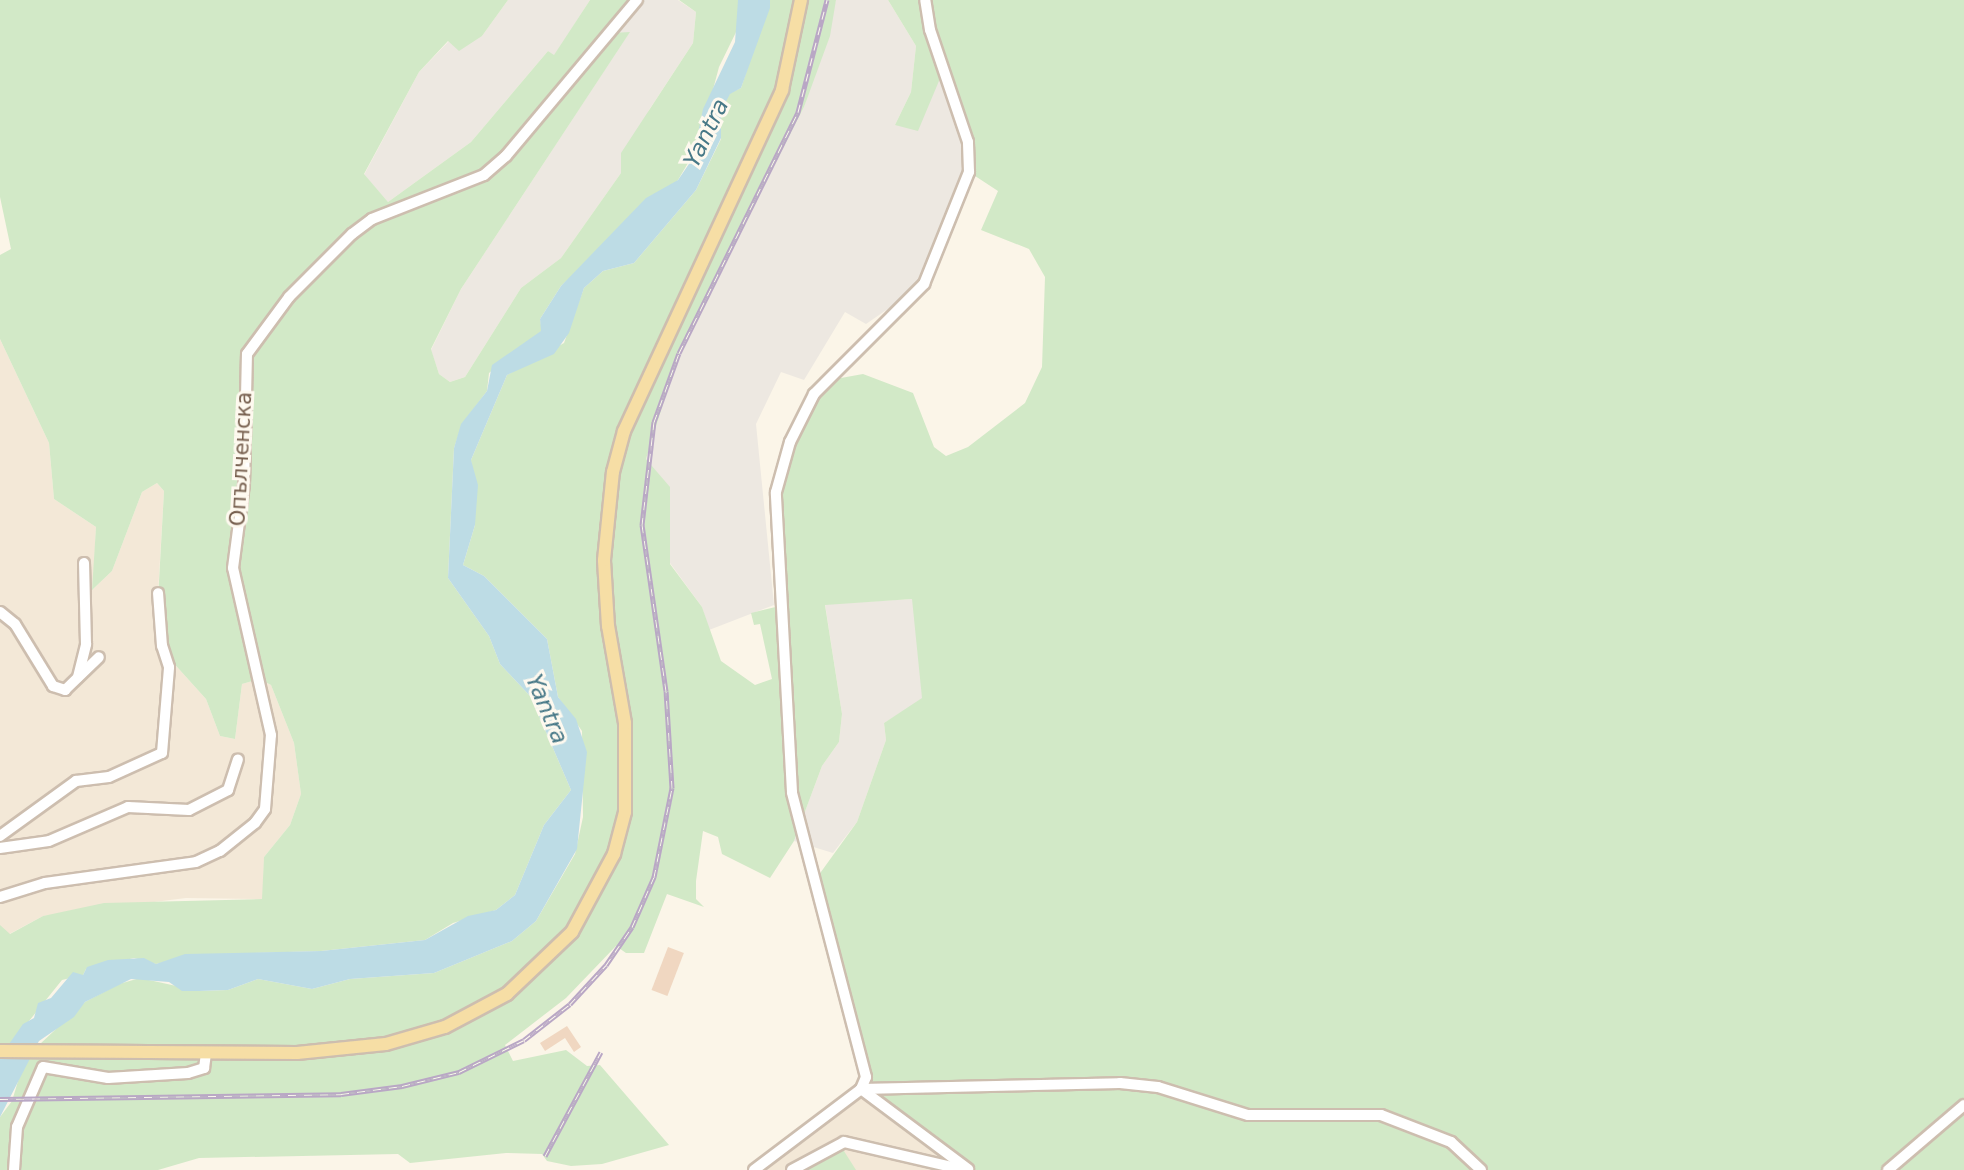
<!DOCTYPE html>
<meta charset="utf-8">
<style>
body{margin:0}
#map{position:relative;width:1964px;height:1170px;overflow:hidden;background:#fbf5e8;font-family:"DejaVu Sans",sans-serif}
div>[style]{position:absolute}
.residential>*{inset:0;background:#f3e8d7}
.industrial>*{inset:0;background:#ede8e1}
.green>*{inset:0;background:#d2e9c7}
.water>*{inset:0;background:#bddce5}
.building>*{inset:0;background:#f0d7c1;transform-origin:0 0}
.roads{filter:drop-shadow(2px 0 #cdbeaf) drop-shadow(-2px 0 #cdbeaf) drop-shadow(0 2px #cdbeaf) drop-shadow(0 -2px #cdbeaf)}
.minor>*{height:10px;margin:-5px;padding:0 5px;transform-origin:5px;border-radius:5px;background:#fff}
.major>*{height:12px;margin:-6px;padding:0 6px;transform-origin:6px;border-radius:6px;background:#f6dea5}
.rail>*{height:5px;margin-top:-2.5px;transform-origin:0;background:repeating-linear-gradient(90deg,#fef9ef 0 8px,#b9a7c5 0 16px);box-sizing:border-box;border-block:2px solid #b9a7c5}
span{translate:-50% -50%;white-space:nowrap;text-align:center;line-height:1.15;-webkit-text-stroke:6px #fef9ef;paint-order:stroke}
.street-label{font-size:21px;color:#755e4d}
.water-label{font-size:23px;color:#477887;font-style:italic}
</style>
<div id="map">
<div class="residential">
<div style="clip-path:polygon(0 339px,49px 443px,54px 499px,96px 527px,93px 589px,112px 571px,142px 492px,157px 483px,164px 491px,158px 593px,169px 658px,206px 699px,220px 736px,235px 739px,242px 684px,259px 679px,271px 685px,294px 743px,301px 794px,290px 825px,264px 857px,263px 899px,186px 898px,43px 916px,0 939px)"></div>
<div style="clip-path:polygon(862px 1087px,970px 1170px,754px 1170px)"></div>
</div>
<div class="industrial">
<div style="clip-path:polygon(508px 0,590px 0,554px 56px,548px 51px,471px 142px,388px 202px,364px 175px,419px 72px,449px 41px,482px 36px)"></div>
<div style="clip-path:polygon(637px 0,678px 0,696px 12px,693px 43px,649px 110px,621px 173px,561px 258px,521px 288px,465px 377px,450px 382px,439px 374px,431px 350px,461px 289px,629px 33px,611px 33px)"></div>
<div style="clip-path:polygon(836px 0,888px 0,916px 46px,911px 92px,895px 125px,944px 68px,969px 172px,924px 284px,866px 324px,845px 312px,804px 380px,781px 372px,756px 424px,774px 605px,709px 630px,702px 607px,670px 563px,670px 488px,646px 459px,679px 353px,804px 107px)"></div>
<div style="clip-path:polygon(913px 599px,923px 699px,884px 723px,886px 740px,857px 822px,833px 853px,794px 841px,822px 766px,839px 742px,842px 714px,825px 604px)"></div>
</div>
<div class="green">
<div style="clip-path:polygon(0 0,508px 0,482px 36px,459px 51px,448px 41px,419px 72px,364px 174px,388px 202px,471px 142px,548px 51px,554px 55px,590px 0,637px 0,612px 33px,630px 32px,461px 289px,431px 349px,439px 374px,450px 382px,465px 377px,521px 288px,561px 258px,621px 173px,621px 153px,693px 43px,696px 12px,679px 0,738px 0,739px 26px,719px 67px,698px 146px,678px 180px,561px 286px,540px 319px,542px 331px,489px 373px,487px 391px,462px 424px,454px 448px,448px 578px,489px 636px,500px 664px,531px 697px,571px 790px,544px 825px,515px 895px,496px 910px,453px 923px,425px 940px,321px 951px,194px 955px,156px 964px,134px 958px,86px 969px,83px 975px,62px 980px,0 1057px,0 925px,10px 934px,43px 916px,104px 903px,262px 899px,264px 857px,290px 825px,301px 794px,294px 743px,271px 685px,259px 679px,242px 684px,235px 739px,220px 736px,206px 699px,169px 658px,158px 599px,164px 491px,157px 483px,142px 492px,112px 571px,92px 590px,96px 527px,54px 499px,49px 443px,0 339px,0 255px,11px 249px,0 197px)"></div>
<div style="clip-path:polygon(770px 0,836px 0,830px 36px,804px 107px,679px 353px,646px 459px,670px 487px,670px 564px,702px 607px,721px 661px,755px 685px,772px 679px,760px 624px,754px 625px,751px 613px,788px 604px,779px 571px,781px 473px,830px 372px,841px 378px,863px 374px,913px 393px,934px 447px,946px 456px,968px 447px,1025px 403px,1042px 367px,1045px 277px,1029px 249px,981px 230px,998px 191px,969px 172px,968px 142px,944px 69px,918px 131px,895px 125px,911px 92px,916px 46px,888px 0,1964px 0,1964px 1170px,970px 1170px,861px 1089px,866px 1077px,813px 883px,857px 822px,886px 740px,884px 723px,922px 698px,912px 599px,825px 605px,842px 714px,839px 742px,822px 766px,794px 841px,770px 878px,722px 854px,718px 837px,703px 831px,696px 881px,696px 899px,704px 907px,667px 894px,644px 953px,626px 953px,616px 946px,566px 998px,505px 1045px,513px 1061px,566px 1050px,587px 1066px,600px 1065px,669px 1145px,602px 1164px,571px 1166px,547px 1161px,542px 1154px,506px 1153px,410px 1163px,398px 1154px,199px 1158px,158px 1170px,0 1170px,0 1117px,12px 1101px,25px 1058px,85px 1002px,119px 984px,140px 978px,199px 991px,228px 990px,258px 979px,312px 989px,350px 979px,434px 973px,512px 941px,536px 921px,575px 854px,583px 817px,582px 731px,558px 697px,547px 639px,484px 576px,463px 565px,475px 525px,471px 460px,507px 375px,564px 343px,584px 288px,603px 271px,634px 263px,696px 190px,721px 139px,720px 111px,730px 93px,741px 88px)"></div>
<div style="clip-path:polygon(842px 1148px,856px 1170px,801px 1170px)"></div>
</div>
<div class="water">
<div style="clip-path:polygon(738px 0,770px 0,770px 8px,741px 88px,730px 94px,721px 111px,721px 138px,696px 190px,634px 263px,603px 271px,584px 288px,569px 333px,554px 354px,507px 375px,471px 460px,478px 485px,475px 525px,463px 565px,484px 576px,547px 639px,558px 697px,576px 719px,587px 752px,577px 849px,536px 921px,512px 941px,434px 973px,350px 979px,312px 989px,258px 979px,228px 990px,199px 991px,182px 991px,169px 982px,131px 979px,85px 1002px,74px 1017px,39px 1041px,0 1117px,0 1057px,23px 1024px,34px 1018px,38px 1003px,51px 998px,73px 972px,83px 975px,87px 967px,108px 960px,144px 958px,156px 964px,185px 954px,321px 951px,425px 940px,468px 916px,496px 910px,515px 895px,544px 825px,571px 790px,531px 697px,500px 664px,489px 636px,448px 578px,454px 448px,461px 424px,487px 391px,492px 365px,541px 331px,540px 319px,561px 286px,646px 198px,678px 180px,693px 158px,703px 109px,735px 42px)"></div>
</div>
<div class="building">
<div style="left:668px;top:947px;width:17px;height:46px;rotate:21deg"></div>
<div style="clip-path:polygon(567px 1026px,581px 1047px,574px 1052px,565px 1038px,545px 1051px,540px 1043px)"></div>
</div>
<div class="roads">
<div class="minor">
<div style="left:0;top:612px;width:19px;rotate:39deg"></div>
<div style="left:15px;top:624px;width:73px;rotate:58.5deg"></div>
<div style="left:53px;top:686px;width:13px;rotate:18deg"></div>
<div style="left:65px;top:690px;width:47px;rotate:-44.1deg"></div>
<div style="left:78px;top:677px;width:34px;rotate:-76deg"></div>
<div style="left:86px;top:644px;width:81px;rotate:-91.4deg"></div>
<div style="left:0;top:836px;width:94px;rotate:-35.9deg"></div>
<div style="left:76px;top:781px;width:33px;rotate:-7deg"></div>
<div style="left:109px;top:777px;width:58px;rotate:-24.4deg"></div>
<div style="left:162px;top:753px;width:86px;rotate:-85.3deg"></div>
<div style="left:169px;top:667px;width:22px;rotate:-108deg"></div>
<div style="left:162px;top:646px;width:53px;rotate:-94.3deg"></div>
<div style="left:0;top:848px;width:49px;rotate:-8.1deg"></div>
<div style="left:49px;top:841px;width:86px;rotate:-23.3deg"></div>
<div style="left:128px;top:807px;width:61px;rotate:2.8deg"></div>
<div style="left:189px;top:810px;width:44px;rotate:-27.1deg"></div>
<div style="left:228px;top:790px;width:32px;rotate:-72deg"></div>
<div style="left:0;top:897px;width:47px;rotate:-17.3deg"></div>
<div style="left:45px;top:883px;width:152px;rotate:-7.9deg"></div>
<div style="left:196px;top:862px;width:26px;rotate:-25deg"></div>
<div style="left:220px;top:851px;width:45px;rotate:-38.7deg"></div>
<div style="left:255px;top:823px;width:17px;rotate:-54deg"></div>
<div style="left:265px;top:809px;width:74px;rotate:-85.4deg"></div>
<div style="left:271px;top:735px;width:171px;rotate:-102.8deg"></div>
<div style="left:233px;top:568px;width:84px;rotate:-82.5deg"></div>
<div style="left:244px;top:485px;width:131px;rotate:-88.7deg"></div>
<div style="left:247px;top:354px;width:71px;rotate:-53.6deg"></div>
<div style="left:289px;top:297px;width:89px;rotate:-45deg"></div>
<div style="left:352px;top:234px;width:25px;rotate:-37deg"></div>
<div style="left:372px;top:219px;width:120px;rotate:-21.4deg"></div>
<div style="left:484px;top:175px;width:29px;rotate:-41deg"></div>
<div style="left:506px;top:156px;width:204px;rotate:-50deg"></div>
<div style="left:861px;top:1089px;width:259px;rotate:-1.3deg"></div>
<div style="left:1120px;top:1083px;width:38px;rotate:6deg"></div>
<div style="left:1158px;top:1087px;width:94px;rotate:17.3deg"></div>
<div style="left:1248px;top:1115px;width:133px"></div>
<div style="left:1381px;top:1115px;width:75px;rotate:21.1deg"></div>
<div style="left:1451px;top:1142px;width:41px;rotate:43deg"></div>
<div style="left:861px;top:1089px;width:134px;rotate:36.8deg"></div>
<div style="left:14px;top:1170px;width:43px;rotate:-86deg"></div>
<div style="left:17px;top:1127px;width:65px;rotate:-66.6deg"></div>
<div style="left:43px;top:1067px;width:66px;rotate:9.6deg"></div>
<div style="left:108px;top:1078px;width:80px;rotate:-3.6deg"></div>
<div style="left:188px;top:1073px;width:17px;rotate:-17deg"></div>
<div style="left:204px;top:1068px;width:14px;rotate:-82deg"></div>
<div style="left:754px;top:1170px;width:134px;rotate:-37.1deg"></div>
<div style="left:861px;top:1089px;width:13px;rotate:-67deg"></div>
<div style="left:866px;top:1077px;width:294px;rotate:-104.6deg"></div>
<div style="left:792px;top:792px;width:300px;rotate:-93.1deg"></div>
<div style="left:776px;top:492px;width:52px;rotate:-74.4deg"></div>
<div style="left:790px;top:442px;width:54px;rotate:-63.4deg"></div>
<div style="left:814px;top:394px;width:156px;rotate:-45deg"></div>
<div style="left:924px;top:284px;width:121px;rotate:-68.1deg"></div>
<div style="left:969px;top:172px;width:30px;rotate:-92deg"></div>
<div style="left:968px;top:142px;width:118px;rotate:-108.7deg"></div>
<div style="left:930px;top:30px;width:30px;rotate:-99deg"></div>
<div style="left:792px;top:1170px;width:59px;rotate:-28.3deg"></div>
<div style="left:844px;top:1142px;width:124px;rotate:13deg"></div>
<div style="left:1888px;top:1170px;width:100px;rotate:-40.5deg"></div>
</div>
<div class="major">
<div style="left:0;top:1051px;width:297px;rotate:0.4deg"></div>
<div style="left:297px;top:1053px;width:89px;rotate:-5.8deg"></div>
<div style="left:386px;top:1044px;width:61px;rotate:-16.1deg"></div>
<div style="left:445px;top:1027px;width:70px;rotate:-28deg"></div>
<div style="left:507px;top:994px;width:90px;rotate:-43.6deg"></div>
<div style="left:572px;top:932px;width:89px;rotate:-61.7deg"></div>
<div style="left:614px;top:854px;width:43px;rotate:-75.3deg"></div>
<div style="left:625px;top:812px;width:89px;rotate:-90deg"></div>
<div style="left:625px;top:723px;width:98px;rotate:-99.9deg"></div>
<div style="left:608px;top:626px;width:66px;rotate:-93.5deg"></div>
<div style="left:604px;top:560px;width:88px;rotate:-84.2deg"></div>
<div style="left:613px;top:472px;width:42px;rotate:-75deg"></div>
<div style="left:624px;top:431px;width:376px;rotate:-65.1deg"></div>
<div style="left:782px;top:90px;width:92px;rotate:-78.1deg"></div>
</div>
</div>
<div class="rail">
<div style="left:0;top:1099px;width:341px;rotate:-0.8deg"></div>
<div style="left:341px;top:1094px;width:62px;rotate:-7.5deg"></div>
<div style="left:402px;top:1086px;width:59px;rotate:-13.8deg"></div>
<div style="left:459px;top:1072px;width:72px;rotate:-26.2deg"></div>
<div style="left:524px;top:1040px;width:58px;rotate:-38deg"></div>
<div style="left:570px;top:1004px;width:53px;rotate:-47.3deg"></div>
<div style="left:606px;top:965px;width:46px;rotate:-55.6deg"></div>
<div style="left:632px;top:927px;width:55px;rotate:-66.3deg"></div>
<div style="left:654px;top:877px;width:91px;rotate:-78.6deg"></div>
<div style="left:672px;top:788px;width:97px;rotate:-93.5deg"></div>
<div style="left:666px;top:691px;width:168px;rotate:-98.2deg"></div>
<div style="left:642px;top:525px;width:104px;rotate:-83.4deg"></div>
<div style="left:654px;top:422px;width:73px;rotate:-70.1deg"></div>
<div style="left:679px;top:353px;width:269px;rotate:-63.7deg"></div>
<div style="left:798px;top:112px;width:116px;rotate:-75.5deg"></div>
<div style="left:545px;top:1156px;width:118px;rotate:-61.7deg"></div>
</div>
<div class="street-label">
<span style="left:241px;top:459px;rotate:-87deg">Опълченска</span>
</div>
<div class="water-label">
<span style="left:706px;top:133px;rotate:-64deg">Yantra</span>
<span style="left:547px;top:709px;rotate:67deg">Yantra</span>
</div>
</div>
